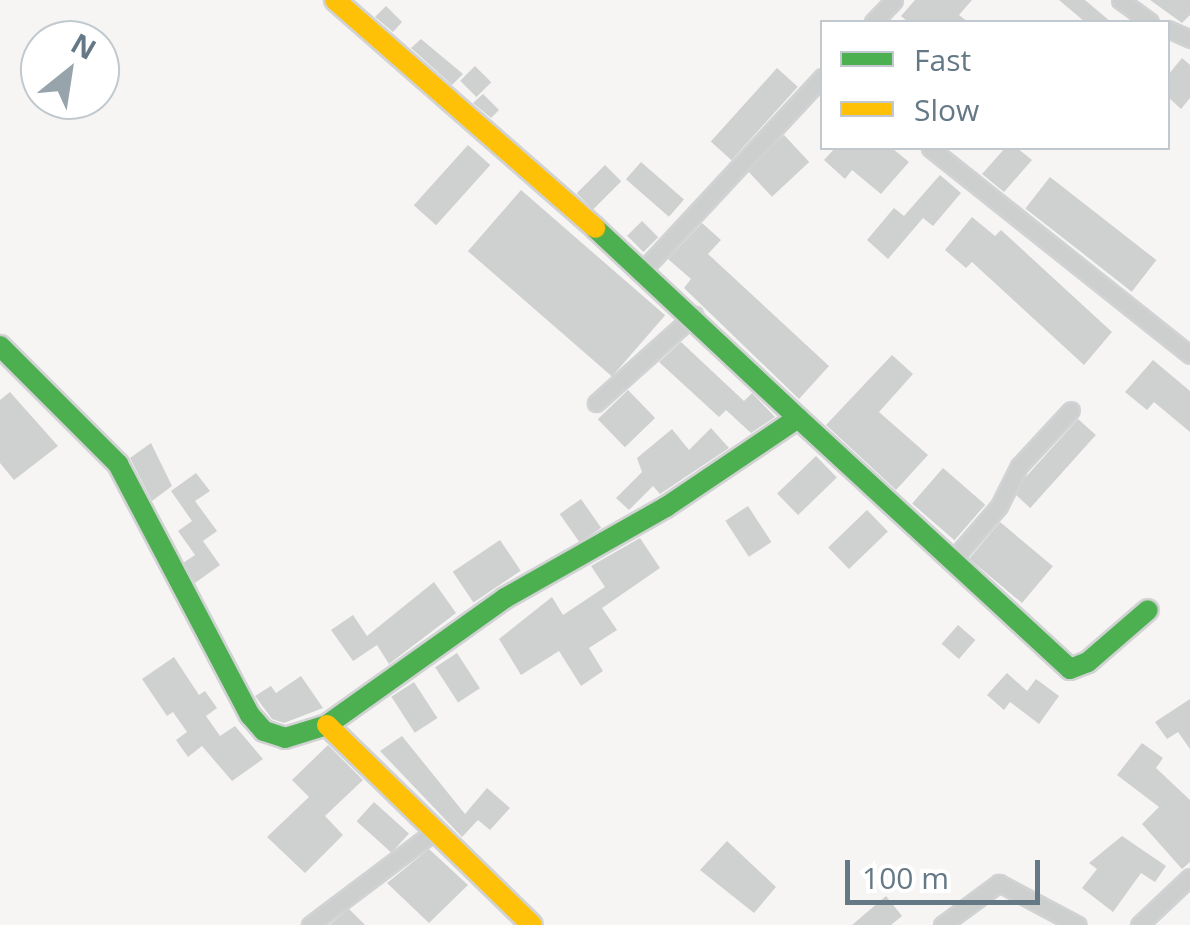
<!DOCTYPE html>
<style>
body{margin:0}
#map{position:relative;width:1190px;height:925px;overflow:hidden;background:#f6f5f4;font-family:"Open Sans",sans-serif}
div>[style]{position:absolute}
.building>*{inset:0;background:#cfd0d0;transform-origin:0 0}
.roads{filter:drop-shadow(2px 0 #d1d2d3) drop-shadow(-2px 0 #d1d2d3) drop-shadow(0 2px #d1d2d3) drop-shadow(0 -2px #d1d2d3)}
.street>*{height:15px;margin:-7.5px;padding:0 7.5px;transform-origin:7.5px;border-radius:7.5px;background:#cdcfcf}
.fast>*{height:20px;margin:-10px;padding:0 10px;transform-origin:10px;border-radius:10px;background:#4caf50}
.slow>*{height:20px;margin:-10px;padding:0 10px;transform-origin:10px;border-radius:10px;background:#ffc107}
span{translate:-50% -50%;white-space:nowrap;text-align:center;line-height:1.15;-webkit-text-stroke:10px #fff;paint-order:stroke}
.legend{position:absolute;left:820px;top:20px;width:350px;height:130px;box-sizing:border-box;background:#fff;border:2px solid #c1c9ce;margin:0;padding:12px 18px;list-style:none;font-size:30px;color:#647885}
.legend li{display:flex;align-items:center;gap:20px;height:50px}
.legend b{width:50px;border:2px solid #c1c9ce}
.north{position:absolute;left:20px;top:20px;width:100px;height:100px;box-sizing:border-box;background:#fff;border:2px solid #c1c9ce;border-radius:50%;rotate:30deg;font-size:28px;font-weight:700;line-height:40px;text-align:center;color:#647885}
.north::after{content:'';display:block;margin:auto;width:35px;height:45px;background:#97a4ac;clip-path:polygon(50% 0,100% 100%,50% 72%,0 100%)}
.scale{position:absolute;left:845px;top:860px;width:195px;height:45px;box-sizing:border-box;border:5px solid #647885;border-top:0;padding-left:12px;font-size:30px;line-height:35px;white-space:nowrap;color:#647885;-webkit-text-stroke:8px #fff;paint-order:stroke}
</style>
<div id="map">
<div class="building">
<div style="clip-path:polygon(915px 0,972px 0,959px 15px,968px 22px,908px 22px,901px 16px)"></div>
<div style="clip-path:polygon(1059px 0,1085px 0,1111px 22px,1085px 22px)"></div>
<div style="clip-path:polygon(1150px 0,1190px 0,1190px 15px,1182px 23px)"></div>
<div style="clip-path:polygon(386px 6px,402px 22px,393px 32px,375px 17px)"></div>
<div style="clip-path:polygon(421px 39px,463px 74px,452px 85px,411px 48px)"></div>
<div style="clip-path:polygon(1182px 58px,1190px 65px,1190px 98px,1181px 109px,1168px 97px,1168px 75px)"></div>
<div style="left:475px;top:66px;width:23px;height:21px;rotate:45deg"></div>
<div style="left:777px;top:68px;width:28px;height:99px;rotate:42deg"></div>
<div style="clip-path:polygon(483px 94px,499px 110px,491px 118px,473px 103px)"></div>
<div style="left:784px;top:135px;width:37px;height:51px;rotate:47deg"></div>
<div style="left:468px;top:145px;width:30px;height:81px;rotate:42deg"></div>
<div style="clip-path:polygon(835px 148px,892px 148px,909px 162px,881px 194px,852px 170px,845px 179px,824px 160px)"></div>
<div style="clip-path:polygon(1005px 148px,1017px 148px,1032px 160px,1004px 192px,982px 174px)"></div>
<div style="left:641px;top:162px;width:57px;height:23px;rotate:41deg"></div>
<div style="left:605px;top:165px;width:23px;height:40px;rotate:45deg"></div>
<div style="clip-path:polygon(940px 175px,961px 193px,933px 226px,923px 218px,888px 259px,867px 240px,894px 208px,904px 216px)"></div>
<div style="left:1050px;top:177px;width:135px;height:40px;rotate:38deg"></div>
<div style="left:521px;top:190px;width:191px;height:81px;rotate:41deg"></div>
<div style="clip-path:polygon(972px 217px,995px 236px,1001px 230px,1112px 332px,1084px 365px,972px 262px,966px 268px,945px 250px)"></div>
<div style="left:642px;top:221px;width:23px;height:21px;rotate:45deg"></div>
<div style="clip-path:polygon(702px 223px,721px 240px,708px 254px,829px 366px,799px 399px,684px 288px,691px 279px,668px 259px)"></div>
<div style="clip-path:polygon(681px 342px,744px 401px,752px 393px,775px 417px,751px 433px,726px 410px,719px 417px,659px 362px)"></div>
<div style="clip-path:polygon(892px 355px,913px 374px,879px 412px,928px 455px,896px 490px,826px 425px)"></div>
<div style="clip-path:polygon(1153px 360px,1190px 391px,1190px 432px,1154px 402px,1147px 410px,1125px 392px)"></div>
<div style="left:628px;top:390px;width:39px;height:42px;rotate:46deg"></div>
<div style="clip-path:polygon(10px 392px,58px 446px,14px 480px,0 463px,0 400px)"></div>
<div style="left:1078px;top:419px;width:24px;height:98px;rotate:42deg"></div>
<div style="clip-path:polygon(711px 428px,729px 448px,660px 494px,653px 486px,629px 510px,616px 498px,642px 472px,637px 458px,672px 429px,689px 450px)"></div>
<div style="clip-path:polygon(151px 443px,172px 486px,152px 501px,130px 458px)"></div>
<div style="left:816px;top:456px;width:30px;height:54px;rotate:46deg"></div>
<div style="left:943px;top:468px;width:56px;height:47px;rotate:41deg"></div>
<div style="clip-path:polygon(196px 473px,210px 491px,195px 501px,217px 531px,203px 541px,220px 565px,195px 583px,183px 563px,195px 555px,178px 531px,192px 521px,171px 491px)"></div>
<div style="left:581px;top:499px;width:35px;height:26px;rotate:55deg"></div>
<div style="left:748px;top:506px;width:43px;height:27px;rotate:57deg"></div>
<div style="left:867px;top:510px;width:30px;height:54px;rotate:46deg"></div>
<div style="left:1000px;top:522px;width:69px;height:48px;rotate:40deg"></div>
<div style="clip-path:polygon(640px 538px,660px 568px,602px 608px,617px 630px,589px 648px,603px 671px,581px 686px,559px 651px,521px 675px,499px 639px,552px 597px,563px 615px,605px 587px,591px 566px)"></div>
<div style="left:500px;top:540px;width:37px;height:57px;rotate:56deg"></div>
<div style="clip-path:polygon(434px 582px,456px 613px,389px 664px,377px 645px,353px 661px,331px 630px,353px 615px,367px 636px)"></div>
<div style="left:958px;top:625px;width:23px;height:25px;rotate:41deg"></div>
<div style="left:457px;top:653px;width:42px;height:26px;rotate:57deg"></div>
<div style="clip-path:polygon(174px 657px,199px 695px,205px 691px,217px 708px,206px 716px,220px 736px,235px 726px,263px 759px,232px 781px,202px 746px,188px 757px,176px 740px,187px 732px,173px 712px,167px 716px,142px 679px)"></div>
<div style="clip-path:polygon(1007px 673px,1027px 691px,1036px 679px,1059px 696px,1039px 724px,1010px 702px,1004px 710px,987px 695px)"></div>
<div style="clip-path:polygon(301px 676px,323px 708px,284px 723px,272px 719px,255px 696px,271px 686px,276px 693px)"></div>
<div style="left:414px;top:682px;width:43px;height:27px;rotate:57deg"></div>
<div style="clip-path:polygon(1190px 699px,1190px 749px,1178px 732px,1167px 739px,1155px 722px)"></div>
<div style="clip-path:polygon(402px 736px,465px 814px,487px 788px,510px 808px,490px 830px,478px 820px,462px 837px,380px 751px)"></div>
<div style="clip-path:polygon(1142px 743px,1163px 758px,1156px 768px,1190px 800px,1190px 862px,1182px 869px,1142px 824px,1159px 807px,1117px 775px)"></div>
<div style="clip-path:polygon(328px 745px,363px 780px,325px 816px,343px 835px,305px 873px,267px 837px,309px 797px,292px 780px)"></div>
<div style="left:374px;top:802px;width:47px;height:26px;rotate:42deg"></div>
<div style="clip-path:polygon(1122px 836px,1166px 866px,1155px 882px,1141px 873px,1113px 912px,1082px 888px,1097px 869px,1089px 863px)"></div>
<div style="clip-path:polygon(727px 841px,776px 887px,754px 913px,700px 870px)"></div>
<div style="clip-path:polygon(429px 849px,468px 885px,429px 923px,387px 883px)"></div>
<div style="clip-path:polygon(886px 896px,902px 916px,891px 925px,852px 925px)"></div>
<div style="clip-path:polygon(349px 909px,365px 925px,329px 925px)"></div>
</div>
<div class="roads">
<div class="street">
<div style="left:1120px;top:0;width:37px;rotate:36deg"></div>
<div style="left:873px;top:22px;width:30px;rotate:-46deg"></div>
<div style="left:1168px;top:29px;width:24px;rotate:24deg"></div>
<div style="left:930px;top:148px;width:332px;rotate:38.5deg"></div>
<div style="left:642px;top:271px;width:265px;rotate:-47.1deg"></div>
<div style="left:596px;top:403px;width:132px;rotate:-41.9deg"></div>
<div style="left:955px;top:557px;width:67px;rotate:-49.2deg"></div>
<div style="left:999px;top:506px;width:45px;rotate:-63.4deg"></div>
<div style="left:1019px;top:466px;width:76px;rotate:-47.1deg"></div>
<div style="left:310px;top:925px;width:153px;rotate:-37deg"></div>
<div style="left:942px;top:925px;width:71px;rotate:-36.4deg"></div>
<div style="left:999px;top:883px;width:89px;rotate:28deg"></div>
<div style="left:1139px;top:925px;width:70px;rotate:-43.3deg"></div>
</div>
<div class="fast">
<div style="left:0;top:346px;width:167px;rotate:45deg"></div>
<div style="left:118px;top:464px;width:284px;rotate:62.3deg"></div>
<div style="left:250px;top:715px;width:21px;rotate:49deg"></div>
<div style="left:264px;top:731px;width:22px;rotate:18deg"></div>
<div style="left:285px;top:738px;width:44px;rotate:-17.2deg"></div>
<div style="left:327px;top:725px;width:219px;rotate:-35.5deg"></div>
<div style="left:505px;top:598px;width:185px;rotate:-29.5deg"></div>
<div style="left:666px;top:507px;width:159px;rotate:-34deg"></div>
<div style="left:798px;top:418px;width:278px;rotate:-136.9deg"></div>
<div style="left:798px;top:418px;width:370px;rotate:42.7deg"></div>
<div style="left:1070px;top:669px;width:19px;rotate:-21deg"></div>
<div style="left:1088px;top:662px;width:79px;rotate:-40.9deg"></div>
</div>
<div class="slow">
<div style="left:335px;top:0;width:346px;rotate:41.2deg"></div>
<div style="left:327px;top:725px;width:286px;rotate:44.3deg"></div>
</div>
</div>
<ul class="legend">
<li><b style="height:12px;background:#4caf50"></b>Fast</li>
<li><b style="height:12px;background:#ffc107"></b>Slow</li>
</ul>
<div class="north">N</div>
<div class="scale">100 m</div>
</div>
